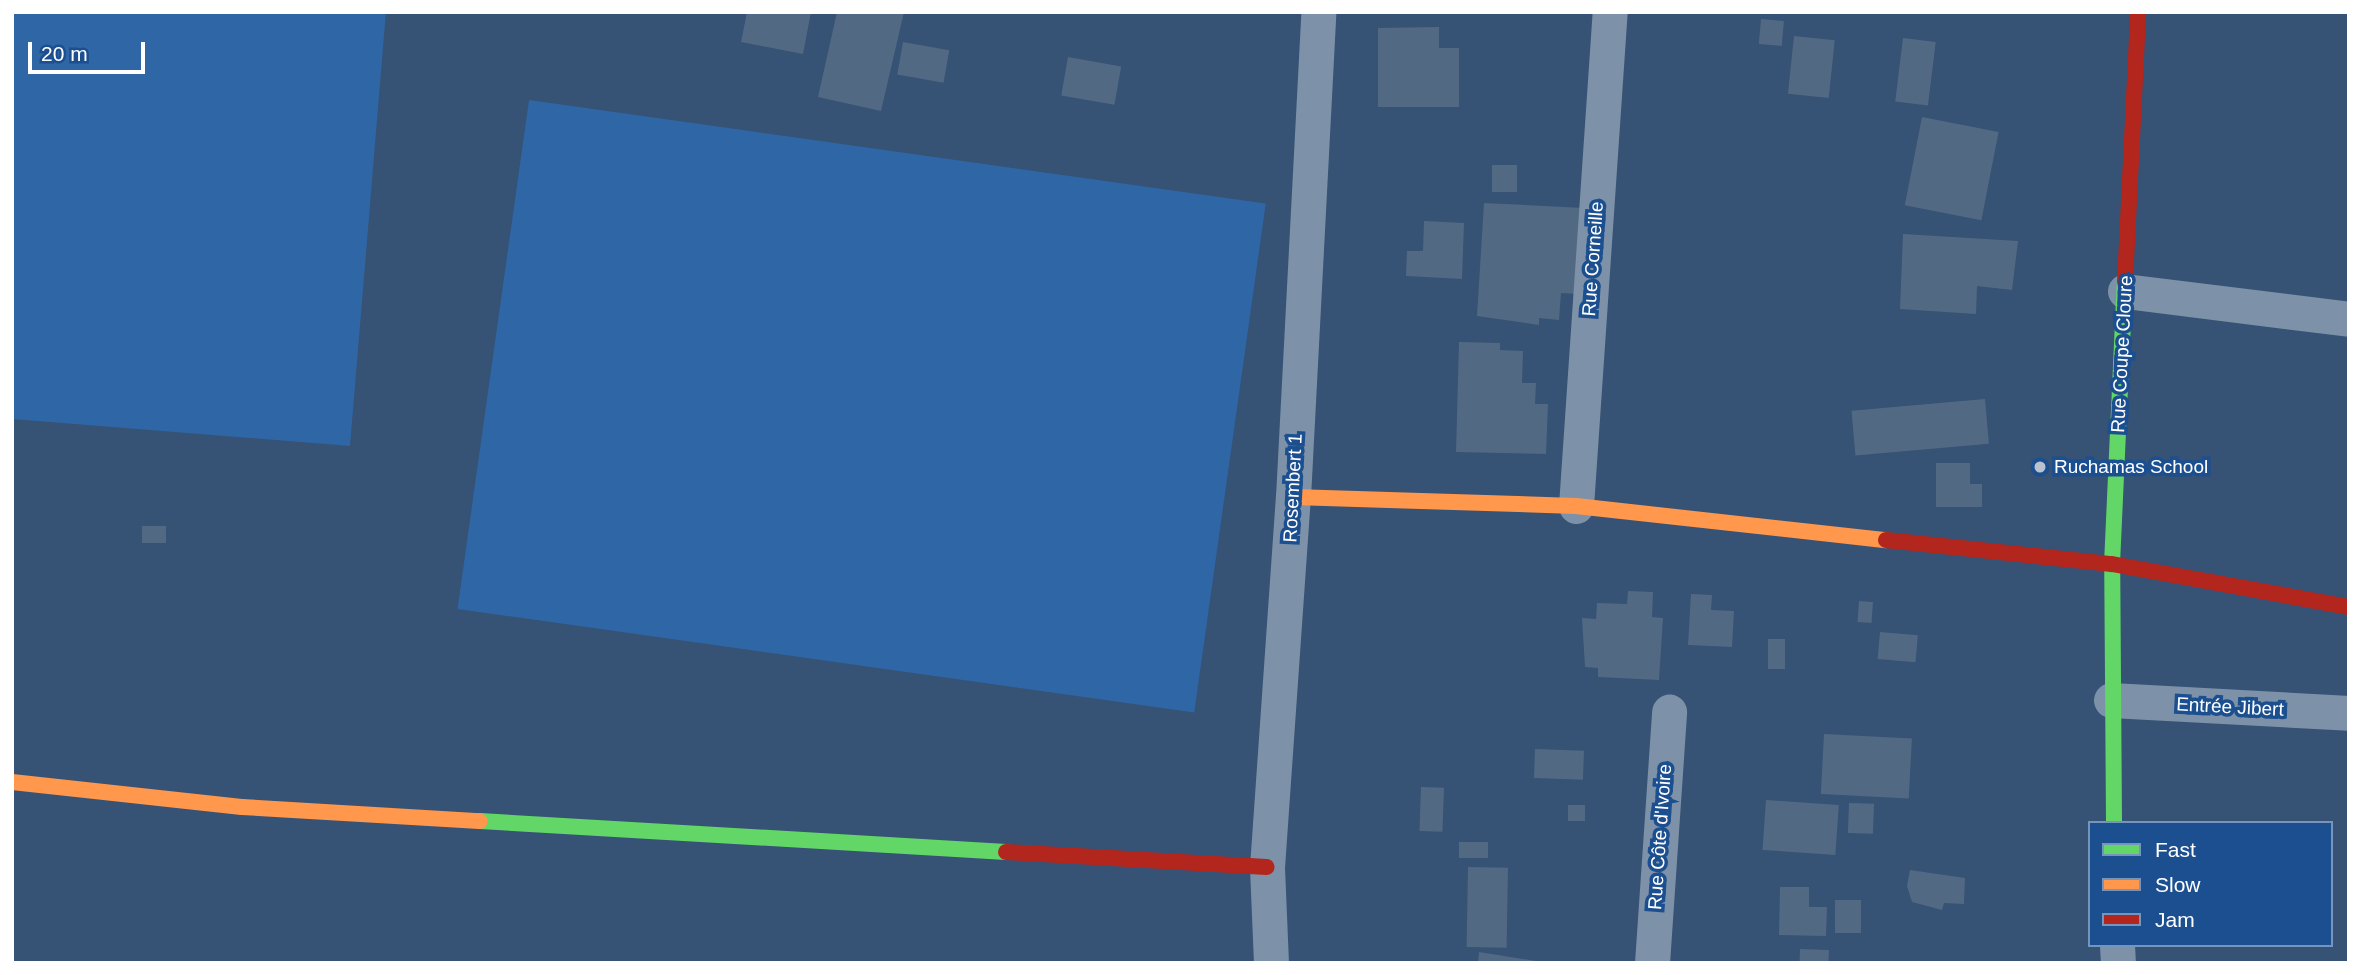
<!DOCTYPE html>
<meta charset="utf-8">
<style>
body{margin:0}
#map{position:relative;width:2361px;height:975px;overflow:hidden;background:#365274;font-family:Helvetica,sans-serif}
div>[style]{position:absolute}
.green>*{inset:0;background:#2f66a5;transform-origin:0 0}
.building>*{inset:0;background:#526984;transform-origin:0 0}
.street>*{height:35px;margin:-17.5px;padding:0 17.5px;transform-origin:17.5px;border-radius:17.5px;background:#7d92a8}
.fast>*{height:16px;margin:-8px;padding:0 8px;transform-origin:8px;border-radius:8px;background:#63d668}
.slow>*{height:16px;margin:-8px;padding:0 8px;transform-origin:8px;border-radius:8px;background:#ff974d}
.jam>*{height:16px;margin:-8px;padding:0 8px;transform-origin:8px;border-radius:8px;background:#b3261e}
.dots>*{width:19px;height:19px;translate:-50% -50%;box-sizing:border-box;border:4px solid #1b4f8f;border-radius:50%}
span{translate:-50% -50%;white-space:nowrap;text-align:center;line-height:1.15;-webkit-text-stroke:7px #1b4f8f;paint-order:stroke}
.street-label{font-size:19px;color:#fff}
.poi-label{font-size:19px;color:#fff}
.left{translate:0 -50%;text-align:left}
.frame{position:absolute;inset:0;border:14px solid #fff;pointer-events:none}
.legend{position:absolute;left:2088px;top:821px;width:245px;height:126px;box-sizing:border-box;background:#1b4f8f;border:2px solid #7695bc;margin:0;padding:9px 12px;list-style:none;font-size:21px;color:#fff}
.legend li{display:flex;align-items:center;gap:14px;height:35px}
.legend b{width:35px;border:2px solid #7695bc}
.scale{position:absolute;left:28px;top:42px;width:117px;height:32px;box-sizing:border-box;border:4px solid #fff;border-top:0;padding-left:9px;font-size:21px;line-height:24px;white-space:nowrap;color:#fff;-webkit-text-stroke:5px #1b4f8f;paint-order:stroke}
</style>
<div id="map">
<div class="green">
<div style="clip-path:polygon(12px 12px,386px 12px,350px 446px,12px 419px)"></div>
<div style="left:529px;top:100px;width:744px;height:514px;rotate:8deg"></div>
</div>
<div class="building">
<div style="clip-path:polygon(747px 12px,811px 12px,803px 54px,741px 42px)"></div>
<div style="clip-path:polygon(837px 12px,904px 12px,881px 111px,818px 97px)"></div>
<div style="left:1761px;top:19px;width:23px;height:25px;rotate:5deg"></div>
<div style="clip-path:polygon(1439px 27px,1439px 48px,1459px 48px,1459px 107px,1378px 107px,1378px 28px)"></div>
<div style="left:1794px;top:36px;width:41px;height:58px;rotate:6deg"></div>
<div style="left:1903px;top:38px;width:33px;height:64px;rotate:7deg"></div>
<div style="left:903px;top:42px;width:47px;height:33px;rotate:10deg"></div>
<div style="left:1068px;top:57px;width:54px;height:39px;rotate:10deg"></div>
<div style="left:1922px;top:117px;width:78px;height:90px;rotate:11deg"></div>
<div style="left:1492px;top:165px;width:25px;height:27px"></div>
<div style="clip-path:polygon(1484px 203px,1584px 208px,1579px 294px,1561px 293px,1559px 320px,1539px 318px,1539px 325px,1477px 316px)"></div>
<div style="clip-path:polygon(1424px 221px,1464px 223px,1462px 279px,1406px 276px,1407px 251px,1423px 251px)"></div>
<div style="clip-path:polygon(1903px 234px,2018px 241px,2012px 290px,1977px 286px,1976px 314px,1900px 309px)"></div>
<div style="clip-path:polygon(1459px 342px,1500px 343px,1500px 350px,1523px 351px,1522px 383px,1536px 383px,1535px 404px,1548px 404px,1546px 454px,1456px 452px)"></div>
<div style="left:1985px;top:399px;width:45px;height:134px;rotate:85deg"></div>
<div style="clip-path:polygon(1936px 463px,1970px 463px,1970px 484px,1982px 484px,1982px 507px,1936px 507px)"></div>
<div style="left:142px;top:526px;width:24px;height:17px"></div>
<div style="clip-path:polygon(1628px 591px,1653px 592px,1652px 617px,1663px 618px,1659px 680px,1598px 677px,1598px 668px,1585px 667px,1582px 618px,1596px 619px,1597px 603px,1627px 604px)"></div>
<div style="clip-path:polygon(1691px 594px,1712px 595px,1711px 610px,1734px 611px,1732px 647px,1688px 645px)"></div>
<div style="left:1859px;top:601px;width:14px;height:21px;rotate:4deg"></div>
<div style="left:1880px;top:632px;width:38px;height:27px;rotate:5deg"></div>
<div style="left:1768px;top:639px;width:17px;height:30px"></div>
<div style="left:1824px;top:734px;width:88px;height:60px;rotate:3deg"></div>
<div style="left:1535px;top:749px;width:49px;height:29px;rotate:2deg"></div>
<div style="left:1421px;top:787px;width:23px;height:44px;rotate:2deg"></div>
<div style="left:1766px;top:800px;width:73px;height:50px;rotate:4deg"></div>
<div style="left:1849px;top:803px;width:25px;height:30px;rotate:2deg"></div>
<div style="left:1568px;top:805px;width:17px;height:16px"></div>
<div style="left:1488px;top:842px;width:16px;height:29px;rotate:90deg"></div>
<div style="left:1468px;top:867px;width:40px;height:80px;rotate:1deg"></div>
<div style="clip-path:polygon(1910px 870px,1965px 878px,1964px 904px,1944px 903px,1942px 910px,1912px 902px,1907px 886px)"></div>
<div style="clip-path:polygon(1780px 887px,1809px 887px,1809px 907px,1827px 907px,1826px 936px,1779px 935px)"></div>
<div style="left:1861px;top:900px;width:33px;height:26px;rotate:90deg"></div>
<div style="left:1800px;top:949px;width:29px;height:14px;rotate:2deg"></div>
<div style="clip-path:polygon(1479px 952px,1536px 961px,1536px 963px,1478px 963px)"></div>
</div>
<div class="street">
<div style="left:2125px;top:291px;width:226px;rotate:7.1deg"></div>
<div style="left:1576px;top:506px;width:495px;rotate:-86.1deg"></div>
<div style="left:2111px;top:700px;width:238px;rotate:3.1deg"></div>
<div style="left:2117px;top:945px;width:18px;rotate:87deg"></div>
<div style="left:1271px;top:963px;width:96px;rotate:-92.4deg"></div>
<div style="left:1267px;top:867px;width:371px;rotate:-86deg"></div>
<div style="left:1293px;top:497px;width:486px;rotate:-87deg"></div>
<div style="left:1652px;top:963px;width:252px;rotate:-86.1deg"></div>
</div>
<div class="fast">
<div style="left:480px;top:821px;width:527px;rotate:3.37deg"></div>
<div style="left:2114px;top:823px;width:259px;rotate:-90.4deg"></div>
<div style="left:2112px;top:564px;width:282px;rotate:-87.4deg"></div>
</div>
<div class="slow">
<div style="left:1293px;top:497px;width:283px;rotate:1.8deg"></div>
<div style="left:1576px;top:506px;width:312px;rotate:6.3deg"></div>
<div style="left:12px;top:782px;width:231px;rotate:6.2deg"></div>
<div style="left:242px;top:807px;width:238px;rotate:3.4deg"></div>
</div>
<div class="jam">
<div style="left:2125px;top:282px;width:270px;rotate:-87.2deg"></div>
<div style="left:1886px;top:540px;width:227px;rotate:6.1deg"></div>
<div style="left:2112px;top:564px;width:241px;rotate:10.3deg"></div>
<div style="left:1006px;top:852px;width:261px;rotate:3.3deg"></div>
</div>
<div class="dots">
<div style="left:2040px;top:467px;background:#b9c2ce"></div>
</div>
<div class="street-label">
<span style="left:1593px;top:259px;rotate:-86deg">Rue Corneille</span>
<span style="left:2122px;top:354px;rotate:-87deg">Rue Coupe Cloure</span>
<span style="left:1293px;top:488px;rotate:-87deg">Rosembert 1</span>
<span style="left:2230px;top:707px;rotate:3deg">Entrée Jibert</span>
<span style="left:1660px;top:837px;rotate:-86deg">Rue Côte d'Ivoire</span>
</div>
<div class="poi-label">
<span class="left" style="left:2054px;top:467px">Ruchamas School</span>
</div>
<div class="frame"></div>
<ul class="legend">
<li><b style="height:9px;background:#63d668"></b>Fast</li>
<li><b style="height:9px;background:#ff974d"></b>Slow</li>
<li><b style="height:9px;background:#b3261e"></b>Jam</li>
</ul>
<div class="scale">20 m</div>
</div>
